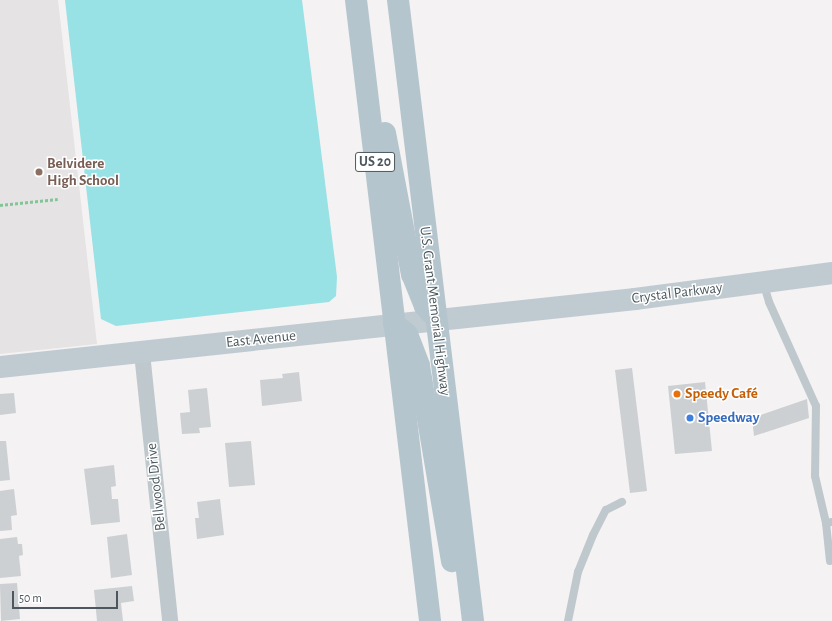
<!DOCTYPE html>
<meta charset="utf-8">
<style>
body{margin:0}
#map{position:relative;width:832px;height:621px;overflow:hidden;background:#f4f2f2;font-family:"Alegreya Sans",sans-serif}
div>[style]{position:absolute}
.education>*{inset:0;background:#e5e3e4}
.water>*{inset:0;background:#98e1e4}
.building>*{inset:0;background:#ccd0d3}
.path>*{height:2.5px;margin-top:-1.25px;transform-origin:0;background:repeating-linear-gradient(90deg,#82c698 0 3px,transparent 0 5px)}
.lane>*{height:8px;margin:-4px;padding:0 4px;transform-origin:4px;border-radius:4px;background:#bfc8cd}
.street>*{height:16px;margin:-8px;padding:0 8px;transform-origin:8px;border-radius:8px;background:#bfc8cd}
.secondary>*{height:22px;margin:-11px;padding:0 11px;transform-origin:11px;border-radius:11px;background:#c0cbd1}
.primary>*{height:22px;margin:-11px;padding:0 11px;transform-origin:11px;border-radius:11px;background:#b5c5cd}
.dots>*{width:11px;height:11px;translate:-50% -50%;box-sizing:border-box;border:2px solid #fff;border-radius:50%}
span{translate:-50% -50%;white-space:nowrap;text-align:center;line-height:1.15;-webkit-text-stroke:3px #fff;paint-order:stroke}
.shield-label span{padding:1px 3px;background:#fff;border:1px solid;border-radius:3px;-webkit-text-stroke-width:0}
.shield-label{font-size:14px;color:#4c585d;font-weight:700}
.education-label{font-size:15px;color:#785e54;font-weight:700}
.left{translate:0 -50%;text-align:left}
.street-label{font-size:15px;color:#4c585d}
.food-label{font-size:15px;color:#c56008;font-weight:700}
.shop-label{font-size:15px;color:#366cbe;font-weight:700}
.scale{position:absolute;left:12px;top:591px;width:106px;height:18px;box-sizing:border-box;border:2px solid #4c585d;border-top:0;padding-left:5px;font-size:12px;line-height:14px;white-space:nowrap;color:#4c585d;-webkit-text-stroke:3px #fff;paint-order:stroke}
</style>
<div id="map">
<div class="education">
<i style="clip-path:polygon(0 0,58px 0,97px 344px,0 354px)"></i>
</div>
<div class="water">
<i style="clip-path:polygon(65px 0,302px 0,337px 277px,336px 296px,329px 302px,116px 326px,101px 319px)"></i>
</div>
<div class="building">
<i style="clip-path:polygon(632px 368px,647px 491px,630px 493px,615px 370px)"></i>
<i style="clip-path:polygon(299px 372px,302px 401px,262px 406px,260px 380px,283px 378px,282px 374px)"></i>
<i style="clip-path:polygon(705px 382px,712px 451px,675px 454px,668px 386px)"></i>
<i style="clip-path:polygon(207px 388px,211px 427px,199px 428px,200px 433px,182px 434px,180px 413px,190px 412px,188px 390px)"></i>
<i style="clip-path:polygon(14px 393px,16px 413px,0 415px,0 394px)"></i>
<i style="clip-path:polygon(807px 399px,809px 418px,754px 436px,752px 418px)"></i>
<i style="clip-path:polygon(0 441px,6px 441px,10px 480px,0 481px)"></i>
<i style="clip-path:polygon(251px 441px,255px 485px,229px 487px,225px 443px)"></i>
<i style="clip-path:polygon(114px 465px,116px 486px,111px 487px,112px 499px,118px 499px,120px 522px,91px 525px,84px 469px)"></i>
<i style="clip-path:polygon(14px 489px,17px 515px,11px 516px,12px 530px,0 531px,0 491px)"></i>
<i style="clip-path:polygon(220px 499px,224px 535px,197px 539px,195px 518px,199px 518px,197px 502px)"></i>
<i style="clip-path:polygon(127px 534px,132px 575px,111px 578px,107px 537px)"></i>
<i style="clip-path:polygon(17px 537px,18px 544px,22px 544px,23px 555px,19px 556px,21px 576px,0 578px,0 539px)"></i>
<i style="clip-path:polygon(17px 583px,20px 619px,1px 621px,0 584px)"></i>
<i style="clip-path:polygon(132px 586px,134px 601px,121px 603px,123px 621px,97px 621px,94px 590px)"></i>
</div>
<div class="path">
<i style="left:0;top:205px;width:58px;rotate:-5.9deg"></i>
</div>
<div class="lane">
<i style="left:763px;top:282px;width:21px;rotate:73deg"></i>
<i style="left:769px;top:302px;width:114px;rotate:65.7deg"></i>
<i style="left:816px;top:406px;width:70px;rotate:90.8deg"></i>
<i style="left:815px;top:476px;width:48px;rotate:76.8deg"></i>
<i style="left:830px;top:561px;width:38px;rotate:-96deg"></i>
<i style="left:826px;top:523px;width:6px;rotate:-9deg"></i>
<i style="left:568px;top:621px;width:50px;rotate:-78.5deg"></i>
<i style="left:578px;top:572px;width:40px;rotate:-68deg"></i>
<i style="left:593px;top:535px;width:28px;rotate:-63deg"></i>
<i style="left:606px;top:510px;width:18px;rotate:-27deg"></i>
</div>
<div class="street">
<i style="left:142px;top:353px;width:269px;rotate:84deg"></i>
</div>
<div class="secondary">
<i style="left:0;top:367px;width:639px;rotate:-6.11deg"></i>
<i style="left:635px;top:299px;width:199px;rotate:-7.5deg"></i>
</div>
<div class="primary">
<i style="left:356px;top:0;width:625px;rotate:83.2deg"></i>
<i style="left:398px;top:0;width:626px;rotate:83.11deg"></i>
<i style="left:385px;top:133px;width:144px;rotate:79.2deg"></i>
<i style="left:412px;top:274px;width:35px;rotate:68deg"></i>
<i style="left:425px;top:306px;width:9px;rotate:49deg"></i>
<i style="left:394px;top:324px;width:16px;rotate:38deg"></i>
<i style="left:407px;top:334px;width:34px;rotate:69deg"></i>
<i style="left:419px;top:366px;width:198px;rotate:80.4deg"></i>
</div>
<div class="dots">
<i style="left:39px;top:172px;background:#8d6e63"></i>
<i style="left:677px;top:394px;background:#e8710a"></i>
<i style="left:690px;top:418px;background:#3f7fe0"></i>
</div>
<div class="shield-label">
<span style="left:375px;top:162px">US 20</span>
</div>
<div class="education-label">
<span class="left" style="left:47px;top:172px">Belvidere<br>High School</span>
</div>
<div class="street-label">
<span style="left:677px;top:293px;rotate:-7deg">Crystal Parkway</span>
<span style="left:435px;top:311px;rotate:83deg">U.S. Grant Memorial Highway</span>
<span style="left:261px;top:339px;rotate:-6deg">East Avenue</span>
<span style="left:156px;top:487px;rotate:-96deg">Bellwood Drive</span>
</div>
<div class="food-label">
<span class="left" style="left:685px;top:394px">Speedy Café</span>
</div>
<div class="shop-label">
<span class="left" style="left:698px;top:418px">Speedway</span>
</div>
<div class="scale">50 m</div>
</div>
